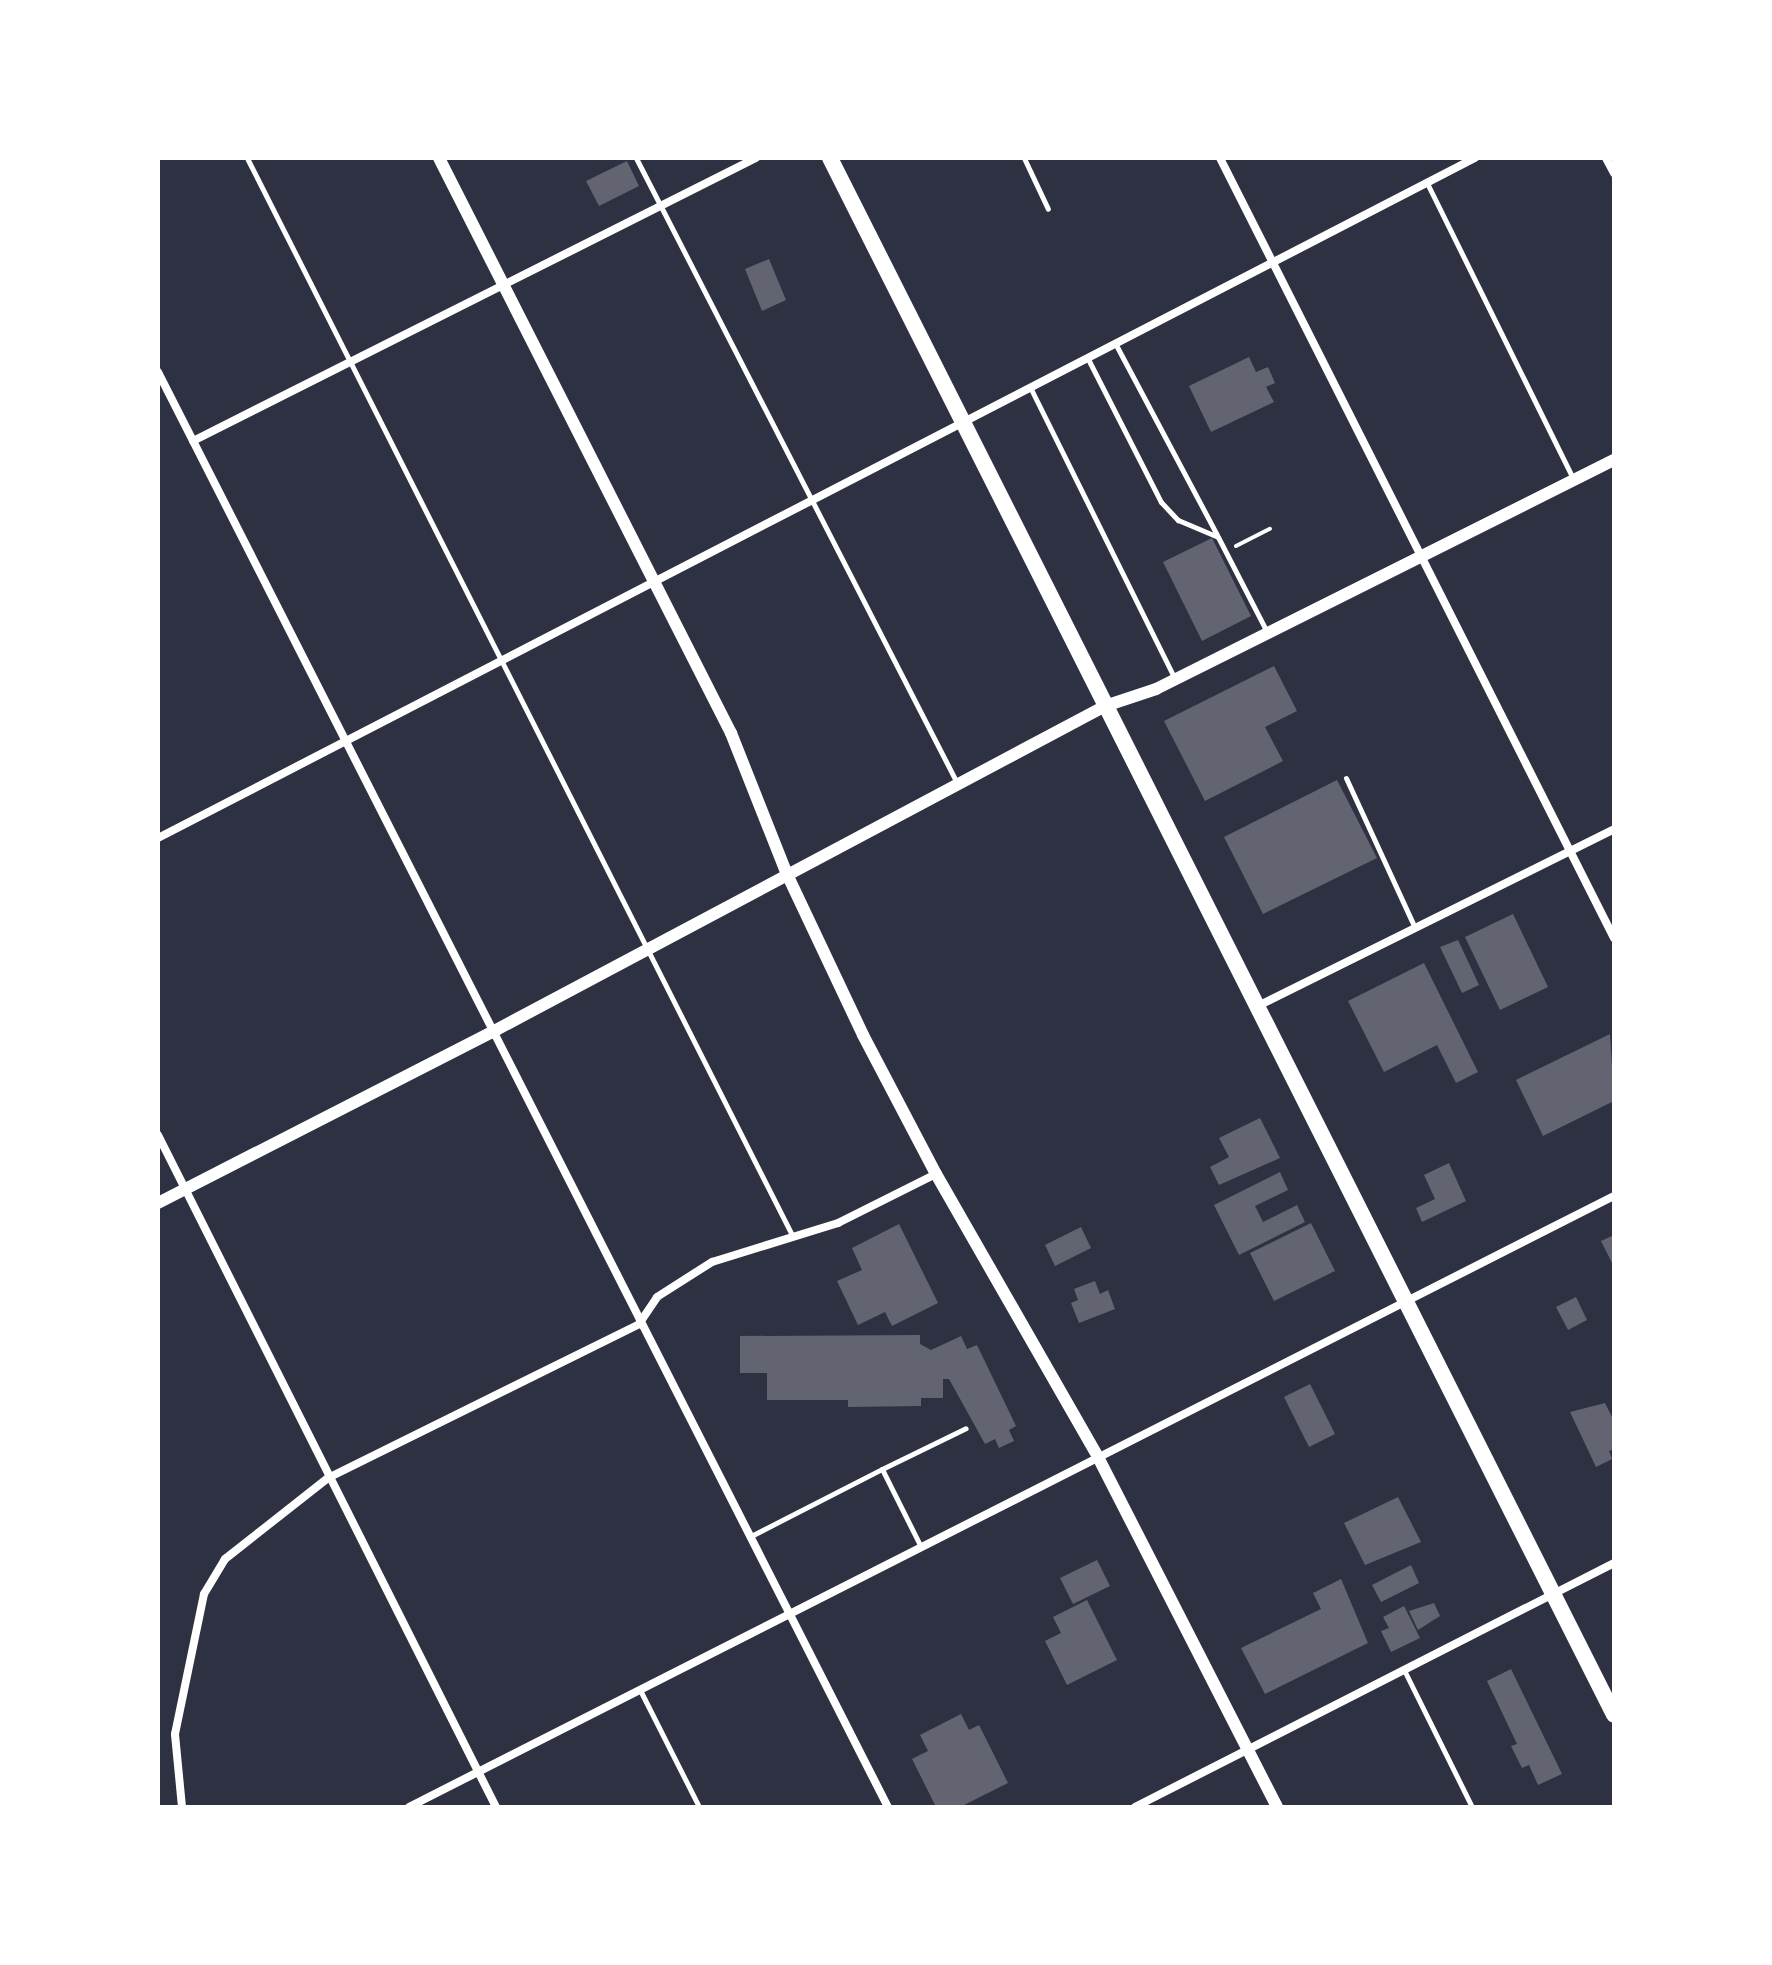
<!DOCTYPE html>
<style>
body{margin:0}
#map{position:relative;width:1772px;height:1965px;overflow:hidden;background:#2d3142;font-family:"Archivo Narrow",sans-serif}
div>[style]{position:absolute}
.building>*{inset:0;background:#626471}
.path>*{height:4px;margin:-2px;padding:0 2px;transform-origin:2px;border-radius:2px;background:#fff}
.service>*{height:5px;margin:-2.5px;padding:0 2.5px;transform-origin:2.5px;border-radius:2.5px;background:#fff}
.minor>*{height:8px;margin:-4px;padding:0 4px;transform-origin:4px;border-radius:4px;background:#fff}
.tertiary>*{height:12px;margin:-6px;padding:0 6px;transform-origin:6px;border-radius:6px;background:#fff}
.primary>*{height:16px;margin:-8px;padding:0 8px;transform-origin:8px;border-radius:8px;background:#fff}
span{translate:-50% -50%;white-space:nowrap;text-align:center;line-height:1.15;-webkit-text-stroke:8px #fff;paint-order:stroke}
.frame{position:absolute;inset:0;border:160px solid #fff;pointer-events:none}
</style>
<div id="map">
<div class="building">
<i style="clip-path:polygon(627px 161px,639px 186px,599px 206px,586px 181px)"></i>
<i style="clip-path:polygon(769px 259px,786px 300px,762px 311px,745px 269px)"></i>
<i style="clip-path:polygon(1249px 357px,1256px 372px,1268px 367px,1275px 383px,1266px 387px,1274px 402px,1211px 432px,1189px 386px)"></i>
<i style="clip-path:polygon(1212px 538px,1251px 616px,1202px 641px,1163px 562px)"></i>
<i style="clip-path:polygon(1274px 666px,1297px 711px,1265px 727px,1283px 761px,1205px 801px,1164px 721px)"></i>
<i style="clip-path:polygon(1337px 780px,1377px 858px,1263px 914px,1224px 837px)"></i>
<i style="clip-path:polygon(1513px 914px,1548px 987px,1500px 1010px,1465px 937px)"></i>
<i style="clip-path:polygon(1458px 940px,1479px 985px,1462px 993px,1440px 947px)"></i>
<i style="clip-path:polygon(1424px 963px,1478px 1072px,1456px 1083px,1437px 1045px,1384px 1072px,1348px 1001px)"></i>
<i style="clip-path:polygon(1610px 1034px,1614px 1101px,1543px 1136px,1516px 1080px)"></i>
<i style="clip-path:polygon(1260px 1118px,1280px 1158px,1219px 1185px,1210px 1167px,1229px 1157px,1219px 1138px)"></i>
<i style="clip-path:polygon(1449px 1163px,1466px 1201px,1422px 1222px,1416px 1208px,1435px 1199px,1424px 1175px)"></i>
<i style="clip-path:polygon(1280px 1172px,1288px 1190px,1255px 1206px,1263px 1222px,1297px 1205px,1305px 1222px,1239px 1255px,1214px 1205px)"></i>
<i style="clip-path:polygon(1311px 1223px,1335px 1271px,1274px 1301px,1250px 1253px)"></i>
<i style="clip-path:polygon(899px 1224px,938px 1303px,892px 1326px,885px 1312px,858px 1325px,837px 1281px,862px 1270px,852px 1248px)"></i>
<i style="clip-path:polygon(1081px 1227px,1091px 1248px,1055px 1266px,1045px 1245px)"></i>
<i style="clip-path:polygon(1614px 1235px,1614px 1267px,1601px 1241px)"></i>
<i style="clip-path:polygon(1095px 1281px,1100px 1294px,1108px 1290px,1115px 1309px,1079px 1323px,1071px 1303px,1078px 1300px,1074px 1289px)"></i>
<i style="clip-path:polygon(1576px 1297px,1587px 1320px,1568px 1330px,1556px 1307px)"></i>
<i style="clip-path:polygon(920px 1335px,920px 1344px,931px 1350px,961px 1336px,967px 1349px,977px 1345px,1016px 1426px,1009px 1430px,1014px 1441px,999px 1448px,995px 1439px,985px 1444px,949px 1379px,943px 1379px,943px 1398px,921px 1398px,921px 1406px,848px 1407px,848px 1400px,767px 1400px,767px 1373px,740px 1373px,740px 1336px)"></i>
<i style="clip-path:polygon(1310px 1384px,1335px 1434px,1309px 1447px,1284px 1397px)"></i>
<i style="clip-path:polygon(1605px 1403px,1614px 1421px,1614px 1449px,1609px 1451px,1612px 1459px,1596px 1467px,1570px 1412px)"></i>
<i style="clip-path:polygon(1398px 1497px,1421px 1542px,1365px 1565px,1344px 1523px)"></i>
<i style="clip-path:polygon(1097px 1560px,1110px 1586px,1073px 1604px,1060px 1578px)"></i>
<i style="clip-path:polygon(1411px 1565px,1419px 1583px,1381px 1602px,1372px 1585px)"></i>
<i style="clip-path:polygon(1341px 1579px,1368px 1643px,1265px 1694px,1241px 1648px,1321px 1609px,1313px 1593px)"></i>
<i style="clip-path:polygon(1087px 1600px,1117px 1660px,1067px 1685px,1045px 1641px,1061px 1633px,1053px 1617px)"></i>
<i style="clip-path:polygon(1434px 1603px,1440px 1616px,1418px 1630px,1409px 1611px)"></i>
<i style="clip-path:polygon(1404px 1606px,1420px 1638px,1391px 1652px,1381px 1631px,1389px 1628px,1383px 1617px)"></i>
<i style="clip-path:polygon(1511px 1669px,1562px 1774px,1538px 1785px,1529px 1765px,1522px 1768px,1511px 1746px,1517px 1744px,1487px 1681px)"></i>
<i style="clip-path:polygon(961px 1714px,969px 1730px,979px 1725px,1008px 1783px,960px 1807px,936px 1807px,912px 1759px,928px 1751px,920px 1735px)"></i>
</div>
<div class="path">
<i style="left:1236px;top:546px;width:38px;rotate:-27deg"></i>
</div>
<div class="service">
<i style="left:247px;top:158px;width:1207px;rotate:63.16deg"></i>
<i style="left:636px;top:158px;width:703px;rotate:62.81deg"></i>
<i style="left:1024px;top:158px;width:56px;rotate:64.8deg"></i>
<i style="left:1427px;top:183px;width:330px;rotate:63.7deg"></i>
<i style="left:1115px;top:343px;width:217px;rotate:62deg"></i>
<i style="left:1087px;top:357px;width:163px;rotate:63deg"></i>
<i style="left:1161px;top:502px;width:25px;rotate:47deg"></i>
<i style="left:1178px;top:520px;width:43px;rotate:23deg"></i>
<i style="left:1218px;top:537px;width:107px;rotate:62.7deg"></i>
<i style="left:1030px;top:387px;width:326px;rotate:63.6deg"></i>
<i style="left:1346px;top:778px;width:165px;rotate:65.3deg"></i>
<i style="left:749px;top:1537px;width:149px;rotate:-27.1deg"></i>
<i style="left:921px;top:1547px;width:87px;rotate:-116.6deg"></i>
<i style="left:882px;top:1469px;width:93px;rotate:-26deg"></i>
<i style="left:1404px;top:1670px;width:153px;rotate:63.6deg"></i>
<i style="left:640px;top:1690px;width:131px;rotate:63.2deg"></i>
</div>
<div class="minor">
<i style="left:1220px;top:158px;width:874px;rotate:63.2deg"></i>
<i style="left:1606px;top:158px;width:17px;rotate:62deg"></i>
<i style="left:158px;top:372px;width:1610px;rotate:63.04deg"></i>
<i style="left:193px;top:441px;width:630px;rotate:-26.69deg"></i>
<i style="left:158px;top:838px;width:1482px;rotate:-27.31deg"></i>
<i style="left:1256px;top:1007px;width:400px;rotate:-26.4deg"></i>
<i style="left:158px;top:1135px;width:752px;rotate:63.3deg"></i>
<i style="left:182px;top:1807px;width:73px;rotate:-95.5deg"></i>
<i style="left:175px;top:1734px;width:143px;rotate:-78.3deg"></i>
<i style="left:204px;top:1594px;width:41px;rotate:-59deg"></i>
<i style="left:225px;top:1559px;width:131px;rotate:-38.2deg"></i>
<i style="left:328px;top:1478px;width:347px;rotate:-26.3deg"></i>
<i style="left:639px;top:1324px;width:32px;rotate:-56deg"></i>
<i style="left:657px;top:1297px;width:65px;rotate:-32.5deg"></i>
<i style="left:712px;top:1262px;width:132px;rotate:-17.2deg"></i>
<i style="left:838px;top:1223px;width:110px;rotate:-26.6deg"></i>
<i style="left:409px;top:1807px;width:1351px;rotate:-26.89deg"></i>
<i style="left:1135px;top:1807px;width:538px;rotate:-26.99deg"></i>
</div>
<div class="tertiary">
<i style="left:439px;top:158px;width:645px;rotate:63.08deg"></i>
<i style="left:731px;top:733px;width:149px;rotate:68.4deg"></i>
<i style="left:786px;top:872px;width:180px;rotate:64.7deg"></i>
<i style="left:863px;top:1035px;width:157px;rotate:62.3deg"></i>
<i style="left:936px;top:1174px;width:328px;rotate:60.2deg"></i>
<i style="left:1099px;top:1459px;width:391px;rotate:62.9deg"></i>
<i style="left:158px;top:1203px;width:380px;rotate:-27.1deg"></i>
<i style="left:496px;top:1030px;width:690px;rotate:-28.01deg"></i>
<i style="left:1105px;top:706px;width:54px;rotate:-18.4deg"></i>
<i style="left:1156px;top:689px;width:512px;rotate:-26.57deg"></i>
</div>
<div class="primary">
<i style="left:830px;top:158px;width:1743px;rotate:63.27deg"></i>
</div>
<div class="frame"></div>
</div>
